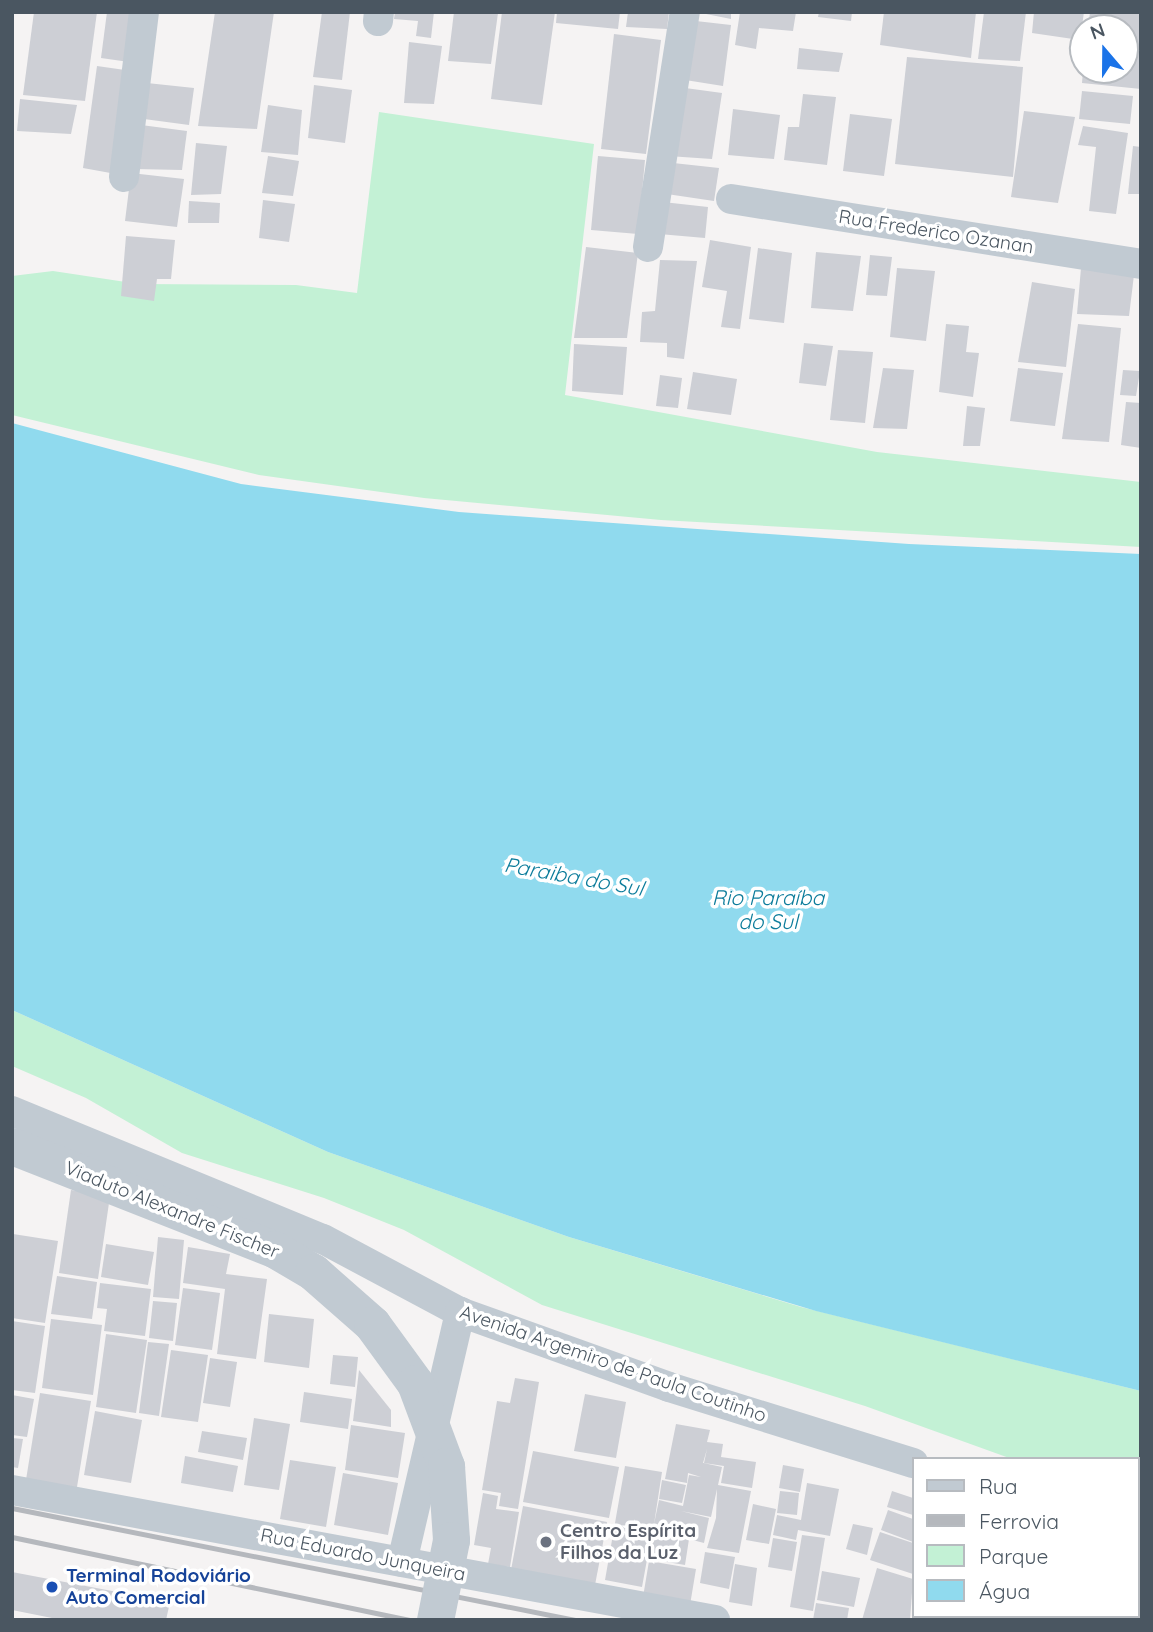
<!DOCTYPE html>
<meta charset="utf-8">
<style>
body{margin:0}
#map{position:relative;width:1153px;height:1632px;overflow:hidden;background:#f5f3f3;font-family:Quicksand,sans-serif}
div>[style]{position:absolute}
.green>*{inset:0;background:#c3f1d5}
.water>*{inset:0;background:#90daee}
.building>*{inset:0;background:#cdcfd5}
.minor>*{height:30px;margin:-15px;padding:0 15px;transform-origin:15px;border-radius:15px;background:#c1cad2}
.rail>*{height:5px;margin:-2.5px;padding:0 2.5px;transform-origin:2.5px;border-radius:2.5px;background:#b5b8bd}
.tertiary-bridge>*{height:37px;margin:-18.5px;padding:0 18.5px;transform-origin:18.5px;border-radius:18.5px;background:#c1cad2}
.dots>*{width:19px;height:19px;translate:-50% -50%;box-sizing:border-box;border:4px solid #fff;border-radius:50%}
span{translate:-50% -50%;white-space:nowrap;text-align:center;line-height:1.15;-webkit-text-stroke:7px #fff;paint-order:stroke}
.street-label{font-size:19px;color:#4a5661}
.worship-label{font-size:19px;color:#5b616d;font-weight:700}
.left{translate:0 -50%;text-align:left}
.transit-label{font-size:19px;color:#164399;font-weight:700}
.water-label{font-size:21px;color:#0c7c9b;font-style:italic}
.frame{position:absolute;inset:0;border:14px solid #4a5661;pointer-events:none}
.legend{position:absolute;left:912px;top:1457px;width:228px;height:161px;box-sizing:border-box;background:#fff;border:2px solid #b7bbc0;margin:0;padding:9px 12px;list-style:none;font-size:21px;color:#4a5661}
.legend li{display:flex;align-items:center;gap:14px;height:35px}
.legend b{width:35px;border:2px solid #b7bbc0}
.north{position:absolute;left:1069px;top:14px;width:70px;height:70px;box-sizing:border-box;background:#fff;border:2px solid #b7bbc0;border-radius:50%;rotate:340deg;font-size:19px;font-weight:700;line-height:28px;text-align:center;color:#4a5661}
.north::after{content:'';display:block;margin:auto;width:24px;height:32px;background:#1a73e8;clip-path:polygon(50% 0,100% 100%,50% 72%,0 100%)}
</style>
<div id="map">
<div class="green">
<i style="clip-path:polygon(379px 112px,594px 144px,565px 395px,877px 452px,1141px 482px,1141px 547px,661px 520px,424px 498px,259px 475px,12px 415px,12px 276px,53px 271px,139px 284px,296px 285px,357px 293px)"></i>
<i style="clip-path:polygon(12px 1010px,328px 1152px,569px 1237px,801px 1307px,1141px 1391px,1141px 1487px,1137px 1459px,1012px 1459px,865px 1406px,542px 1305px,404px 1230px,324px 1198px,182px 1153px,86px 1098px,12px 1066px)"></i>
</div>
<div class="water">
<i style="clip-path:polygon(12px 423px,241px 484px,459px 512px,909px 544px,1141px 554px,1141px 1391px,816px 1311px,569px 1237px,328px 1152px,12px 1010px)"></i>
</div>
<div class="building">
<i style="clip-path:polygon(34px 12px,97px 12px,85px 101px,23px 95px)"></i>
<i style="clip-path:polygon(107px 12px,142px 12px,136px 63px,101px 58px)"></i>
<i style="clip-path:polygon(215px 12px,274px 12px,257px 129px,198px 126px)"></i>
<i style="clip-path:polygon(322px 12px,350px 12px,342px 80px,313px 77px)"></i>
<i style="clip-path:polygon(395px 12px,434px 12px,431px 38px,416px 36px,418px 21px,394px 19px)"></i>
<i style="clip-path:polygon(454px 12px,498px 13px,491px 64px,448px 61px)"></i>
<i style="clip-path:polygon(502px 12px,555px 12px,542px 105px,491px 99px)"></i>
<i style="clip-path:polygon(557px 12px,620px 12px,618px 29px,556px 23px)"></i>
<i style="clip-path:polygon(628px 12px,669px 12px,667px 29px,626px 27px)"></i>
<i style="clip-path:polygon(696px 12px,731px 12px,731px 19px)"></i>
<i style="clip-path:polygon(740px 12px,796px 12px,793px 31px,759px 28px,756px 49px,735px 45px)"></i>
<i style="clip-path:polygon(819px 12px,852px 12px,851px 21px,818px 17px)"></i>
<i style="clip-path:polygon(884px 12px,976px 12px,971px 58px,880px 45px)"></i>
<i style="clip-path:polygon(984px 12px,1026px 12px,1020px 61px,978px 59px)"></i>
<i style="clip-path:polygon(1034px 12px,1084px 12px,1080px 40px,1032px 33px)"></i>
<i style="clip-path:polygon(1090px 12px,1141px 12px,1141px 89px,1082px 83px,1083px 70px,1125px 70px,1125px 28px,1088px 28px)"></i>
<i style="clip-path:polygon(687px 20px,731px 25px,723px 86px,679px 79px)"></i>
<i style="clip-path:polygon(614px 34px,661px 40px,646px 154px,601px 149px)"></i>
<i style="clip-path:polygon(409px 42px,442px 46px,434px 104px,404px 103px)"></i>
<i style="clip-path:polygon(799px 48px,843px 53px,839px 72px,797px 69px)"></i>
<i style="clip-path:polygon(907px 57px,1023px 67px,1013px 177px,895px 164px)"></i>
<i style="clip-path:polygon(97px 66px,132px 71px,116px 174px,83px 168px)"></i>
<i style="clip-path:polygon(147px 83px,194px 88px,189px 125px,144px 119px)"></i>
<i style="clip-path:polygon(314px 85px,352px 90px,345px 143px,308px 138px)"></i>
<i style="clip-path:polygon(678px 87px,722px 93px,712px 159px,668px 156px)"></i>
<i style="clip-path:polygon(1082px 91px,1133px 96px,1130px 124px,1079px 119px)"></i>
<i style="clip-path:polygon(803px 94px,836px 97px,827px 165px,784px 160px,788px 127px,799px 127px)"></i>
<i style="clip-path:polygon(20px 99px,77px 105px,71px 134px,17px 131px)"></i>
<i style="clip-path:polygon(268px 105px,302px 110px,298px 155px,261px 152px)"></i>
<i style="clip-path:polygon(733px 109px,780px 115px,774px 159px,728px 155px)"></i>
<i style="clip-path:polygon(1024px 111px,1075px 117px,1058px 203px,1011px 197px)"></i>
<i style="clip-path:polygon(850px 114px,892px 119px,884px 176px,843px 171px)"></i>
<i style="clip-path:polygon(141px 125px,187px 131px,182px 170px,135px 169px)"></i>
<i style="clip-path:polygon(1083px 126px,1128px 133px,1116px 214px,1089px 211px,1096px 147px,1078px 145px)"></i>
<i style="clip-path:polygon(196px 143px,227px 146px,221px 194px,191px 195px)"></i>
<i style="clip-path:polygon(1133px 146px,1141px 147px,1141px 194px,1128px 194px)"></i>
<i style="clip-path:polygon(268px 156px,299px 161px,293px 196px,262px 193px)"></i>
<i style="clip-path:polygon(598px 156px,645px 160px,638px 234px,591px 230px)"></i>
<i style="clip-path:polygon(664px 162px,719px 168px,714px 201px,660px 193px)"></i>
<i style="clip-path:polygon(131px 173px,184px 179px,177px 227px,125px 221px)"></i>
<i style="clip-path:polygon(263px 200px,295px 204px,289px 242px,259px 238px)"></i>
<i style="clip-path:polygon(189px 201px,220px 203px,219px 223px,188px 223px)"></i>
<i style="clip-path:polygon(663px 202px,708px 207px,705px 238px,659px 234px)"></i>
<i style="clip-path:polygon(126px 236px,175px 240px,171px 279px,157px 279px,154px 301px,121px 296px)"></i>
<i style="clip-path:polygon(710px 240px,751px 247px,740px 329px,721px 327px,727px 291px,702px 287px)"></i>
<i style="clip-path:polygon(586px 247px,638px 253px,627px 338px,574px 338px)"></i>
<i style="clip-path:polygon(758px 248px,792px 253px,784px 323px,749px 319px)"></i>
<i style="clip-path:polygon(816px 252px,861px 256px,853px 311px,811px 308px)"></i>
<i style="clip-path:polygon(870px 255px,892px 257px,887px 296px,866px 295px)"></i>
<i style="clip-path:polygon(660px 260px,697px 261px,684px 359px,667px 357px,667px 343px,640px 342px,642px 312px,655px 311px)"></i>
<i style="clip-path:polygon(897px 268px,935px 271px,926px 341px,890px 337px)"></i>
<i style="clip-path:polygon(1081px 268px,1134px 275px,1129px 316px,1077px 314px)"></i>
<i style="clip-path:polygon(1032px 282px,1075px 289px,1066px 367px,1018px 362px)"></i>
<i style="clip-path:polygon(946px 324px,969px 326px,966px 352px,979px 353px,973px 397px,939px 392px)"></i>
<i style="clip-path:polygon(1078px 324px,1121px 328px,1109px 442px,1062px 439px)"></i>
<i style="clip-path:polygon(804px 343px,833px 346px,826px 386px,799px 383px)"></i>
<i style="clip-path:polygon(574px 344px,627px 347px,623px 395px,572px 391px)"></i>
<i style="clip-path:polygon(838px 350px,873px 352px,865px 423px,830px 420px)"></i>
<i style="clip-path:polygon(883px 368px,914px 370px,907px 429px,873px 428px)"></i>
<i style="clip-path:polygon(1018px 368px,1063px 373px,1055px 426px,1010px 421px)"></i>
<i style="clip-path:polygon(1123px 370px,1140px 371px,1136px 396px,1120px 395px)"></i>
<i style="clip-path:polygon(693px 372px,737px 379px,731px 415px,687px 409px)"></i>
<i style="clip-path:polygon(660px 375px,682px 378px,678px 408px,656px 406px)"></i>
<i style="clip-path:polygon(1126px 402px,1141px 403px,1141px 448px,1121px 445px)"></i>
<i style="clip-path:polygon(967px 406px,985px 408px,980px 446px,963px 446px)"></i>
<i style="clip-path:polygon(71px 1190px,110px 1196px,98px 1279px,59px 1273px)"></i>
<i style="clip-path:polygon(13px 1234px,58px 1241px,45px 1323px,12px 1318px)"></i>
<i style="clip-path:polygon(158px 1237px,184px 1240px,179px 1299px,153px 1297px)"></i>
<i style="clip-path:polygon(106px 1244px,154px 1252px,148px 1285px,101px 1277px)"></i>
<i style="clip-path:polygon(188px 1247px,230px 1254px,226px 1274px,267px 1279px,256px 1359px,217px 1354px,225px 1289px,183px 1283px)"></i>
<i style="clip-path:polygon(57px 1276px,97px 1282px,92px 1319px,51px 1314px)"></i>
<i style="clip-path:polygon(100px 1283px,151px 1289px,145px 1336px,104px 1331px,107px 1309px,97px 1308px)"></i>
<i style="clip-path:polygon(183px 1288px,220px 1293px,212px 1350px,175px 1345px)"></i>
<i style="clip-path:polygon(153px 1301px,177px 1303px,173px 1341px,149px 1338px)"></i>
<i style="clip-path:polygon(269px 1314px,314px 1319px,309px 1368px,264px 1362px)"></i>
<i style="clip-path:polygon(51px 1319px,102px 1325px,93px 1395px,42px 1388px)"></i>
<i style="clip-path:polygon(12px 1321px,45px 1326px,35px 1393px,12px 1390px)"></i>
<i style="clip-path:polygon(106px 1334px,147px 1340px,136px 1413px,96px 1407px)"></i>
<i style="clip-path:polygon(148px 1342px,169px 1344px,159px 1416px,139px 1413px)"></i>
<i style="clip-path:polygon(171px 1350px,208px 1355px,198px 1422px,161px 1417px)"></i>
<i style="clip-path:polygon(333px 1355px,358px 1357px,355px 1387px,330px 1384px)"></i>
<i style="clip-path:polygon(210px 1358px,237px 1362px,230px 1407px,203px 1403px)"></i>
<i style="clip-path:polygon(359px 1370px,391px 1410px,391px 1427px,353px 1421px)"></i>
<i style="clip-path:polygon(515px 1378px,539px 1382px,518px 1509px,499px 1506px,501px 1493px,482px 1490px,497px 1401px,510px 1403px)"></i>
<i style="clip-path:polygon(304px 1392px,352px 1399px,348px 1429px,300px 1422px)"></i>
<i style="clip-path:polygon(40px 1393px,91px 1401px,76px 1493px,25px 1486px)"></i>
<i style="clip-path:polygon(585px 1394px,626px 1402px,616px 1458px,574px 1451px)"></i>
<i style="clip-path:polygon(12px 1395px,34px 1399px,27px 1437px,12px 1435px)"></i>
<i style="clip-path:polygon(95px 1411px,142px 1420px,131px 1483px,84px 1475px)"></i>
<i style="clip-path:polygon(254px 1418px,290px 1424px,279px 1490px,244px 1485px)"></i>
<i style="clip-path:polygon(676px 1424px,710px 1430px,707px 1442px,723px 1444px,721px 1457px,756px 1462px,752px 1488px,721px 1483px,724px 1466px,704px 1463px,707px 1449px,703px 1463px,699px 1462px,722px 1467px,718px 1485px,751px 1491px,739px 1553px,707px 1548px,716px 1518px,717px 1489px,711px 1517px,681px 1511px,709px 1518px,704px 1543px,689px 1539px,685px 1565px,649px 1559px,653px 1534px,669px 1535px,652px 1532px,642px 1587px,605px 1580px,625px 1466px,662px 1472px,654px 1524px,659px 1500px,683px 1506px,689px 1475px,701px 1477px,688px 1473px,687px 1483px,665px 1479px)"></i>
<i style="clip-path:polygon(351px 1425px,405px 1433px,398px 1478px,345px 1470px)"></i>
<i style="clip-path:polygon(202px 1431px,247px 1438px,243px 1460px,198px 1452px)"></i>
<i style="clip-path:polygon(12px 1438px,23px 1439px,18px 1468px,12px 1467px)"></i>
<i style="clip-path:polygon(533px 1451px,619px 1467px,609px 1518px,523px 1502px)"></i>
<i style="clip-path:polygon(185px 1456px,238px 1466px,233px 1492px,181px 1483px)"></i>
<i style="clip-path:polygon(290px 1460px,336px 1467px,326px 1527px,280px 1519px)"></i>
<i style="clip-path:polygon(783px 1465px,804px 1469px,800px 1492px,779px 1488px)"></i>
<i style="clip-path:polygon(343px 1473px,398px 1483px,388px 1535px,334px 1525px)"></i>
<i style="clip-path:polygon(662px 1480px,686px 1485px,682px 1503px,659px 1499px)"></i>
<i style="clip-path:polygon(807px 1483px,839px 1489px,830px 1536px,798px 1530px,796px 1540px,773px 1535px,777px 1515px,801px 1520px)"></i>
<i style="clip-path:polygon(780px 1491px,799px 1493px,797px 1515px,777px 1513px)"></i>
<i style="clip-path:polygon(892px 1491px,913px 1498px,913px 1515px,887px 1507px)"></i>
<i style="clip-path:polygon(483px 1493px,498px 1496px,496px 1509px,519px 1512px,510px 1567px,488px 1564px,491px 1548px,474px 1545px)"></i>
<i style="clip-path:polygon(753px 1504px,776px 1509px,769px 1544px,746px 1540px)"></i>
<i style="clip-path:polygon(523px 1506px,607px 1522px,595px 1585px,511px 1570px)"></i>
<i style="clip-path:polygon(888px 1510px,913px 1519px,913px 1542px,881px 1530px)"></i>
<i style="clip-path:polygon(853px 1524px,873px 1528px,867px 1555px,846px 1549px)"></i>
<i style="clip-path:polygon(880px 1532px,913px 1543px,913px 1574px,870px 1560px)"></i>
<i style="clip-path:polygon(802px 1535px,825px 1538px,813px 1611px,790px 1607px)"></i>
<i style="clip-path:polygon(773px 1538px,797px 1542px,792px 1571px,768px 1567px)"></i>
<i style="clip-path:polygon(705px 1552px,735px 1557px,729px 1589px,700px 1583px)"></i>
<i style="clip-path:polygon(649px 1561px,696px 1569px,690px 1605px,643px 1597px)"></i>
<i style="clip-path:polygon(735px 1564px,757px 1568px,752px 1606px,729px 1602px)"></i>
<i style="clip-path:polygon(877px 1568px,913px 1579px,910px 1620px,862px 1620px)"></i>
<i style="clip-path:polygon(822px 1571px,860px 1578px,854px 1607px,817px 1600px)"></i>
<i style="clip-path:polygon(12px 1572px,170px 1602px,166px 1620px,62px 1620px,12px 1610px)"></i>
<i style="clip-path:polygon(1137px 1576px,1141px 1620px,1098px 1620px,1137px 1616px)"></i>
<i style="clip-path:polygon(816px 1603px,849px 1608px,847px 1620px,813px 1620px)"></i>
<i style="clip-path:polygon(1042px 1616px,1094px 1616px,1040px 1620px)"></i>
</div>
<div class="minor">
<i style="left:378px;top:21px;width:9px;rotate:-84deg"></i>
<i style="left:124px;top:177px;width:166px;rotate:-83.1deg"></i>
<i style="left:731px;top:199px;width:415px;rotate:9deg"></i>
<i style="left:648px;top:247px;width:238px;rotate:-81.1deg"></i>
<i style="left:12px;top:1111px;width:336px;rotate:22.4deg"></i>
<i style="left:323px;top:1239px;width:155px;rotate:28.1deg"></i>
<i style="left:460px;top:1312px;width:222px;rotate:19.7deg"></i>
<i style="left:669px;top:1387px;width:256px;rotate:17.3deg"></i>
<i style="left:12px;top:1490px;width:715px;rotate:10.48deg"></i>
<i style="left:1137px;top:1537px;width:4px;rotate:14deg"></i>
<i style="left:402px;top:1562px;width:257px;rotate:-76.9deg"></i>
</div>
<div class="rail">
<i style="left:12px;top:1508px;width:574px;rotate:11.25deg"></i>
<i style="left:12px;top:1537px;width:406px;rotate:11.8deg"></i>
</div>
<div class="tertiary-bridge">
<i style="left:12px;top:1146px;width:282px;rotate:21.5deg"></i>
<i style="left:274px;top:1249px;width:45px;rotate:30.5deg"></i>
<i style="left:313px;top:1272px;width:79px;rotate:41.4deg"></i>
<i style="left:372px;top:1324px;width:73px;rotate:53.9deg"></i>
<i style="left:415px;top:1383px;width:89px;rotate:69.5deg"></i>
<i style="left:446px;top:1466px;width:74px;rotate:86.1deg"></i>
<i style="left:451px;top:1540px;width:82px;rotate:101.3deg"></i>
</div>
<div class="dots">
<i style="left:546px;top:1542px;background:#6b7280"></i>
<i style="left:52px;top:1587px;background:#1a4fb4"></i>
</div>
<div class="street-label">
<span style="left:936px;top:232px;rotate:9deg">Rua Frederico Ozanan</span>
<span style="left:172px;top:1210px;rotate:22deg">Viaduto Alexandre Fischer</span>
<span style="left:613px;top:1364px;rotate:19deg">Avenida Argemiro de Paula Coutinho</span>
<span style="left:363px;top:1555px;rotate:11deg">Rua Eduardo Junqueira</span>
</div>
<div class="worship-label">
<span class="left" style="left:560px;top:1542px">Centro Espírita<br>Filhos da Luz</span>
</div>
<div class="transit-label">
<span class="left" style="left:66px;top:1587px">Terminal Rodoviário<br>Auto Comercial</span>
</div>
<div class="water-label">
<span style="left:574px;top:876px;rotate:10deg">Paraiba do Sul</span>
<span style="left:768px;top:909px">Rio Paraíba<br>do Sul</span>
</div>
<div class="frame"></div>
<ul class="legend">
<li><b style="height:9px;background:#c1cad2"></b>Rua</li>
<li><b style="height:9px;background:#b5b8bd"></b>Ferrovia</li>
<li><b style="height:19px;background:#c3f1d5"></b>Parque</li>
<li><b style="height:19px;background:#90daee"></b>Água</li>
</ul>
<div class="north">N</div>
</div>
